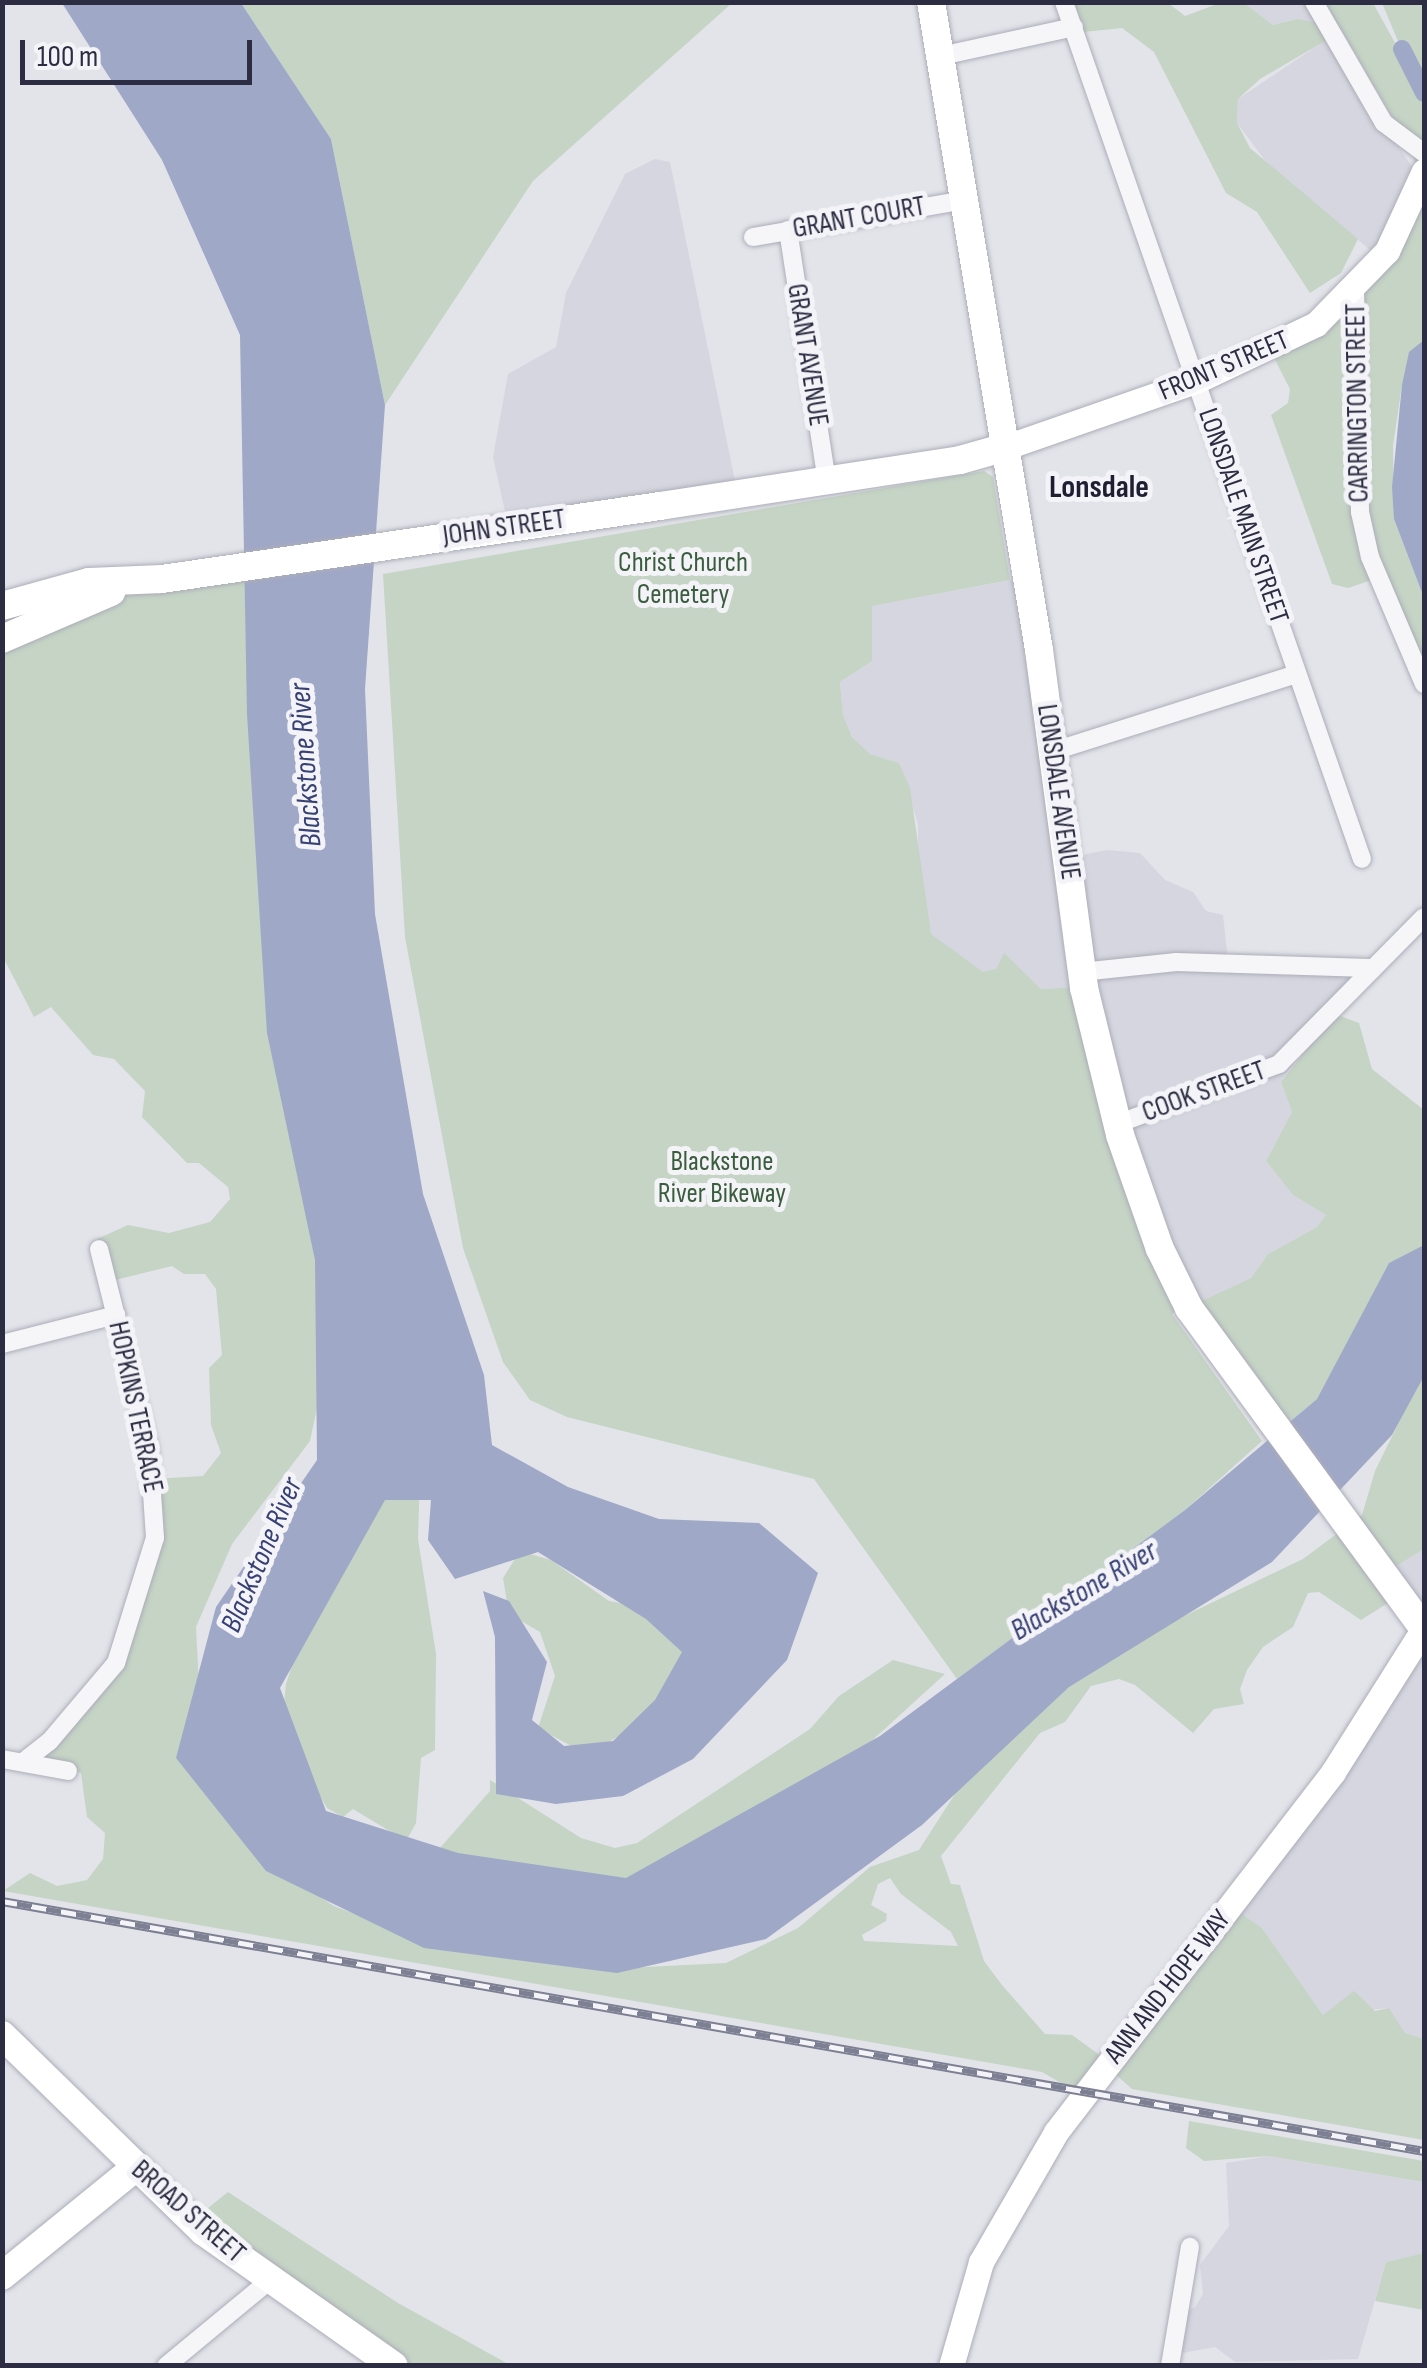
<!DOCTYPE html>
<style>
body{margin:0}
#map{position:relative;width:1427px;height:2368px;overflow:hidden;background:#e3e4ea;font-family:"Sofia Sans Condensed",sans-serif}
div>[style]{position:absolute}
.built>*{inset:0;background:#d5d6df}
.green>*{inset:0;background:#c5d4c5}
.water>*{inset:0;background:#a0a8c8}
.canal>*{height:18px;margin:-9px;padding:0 9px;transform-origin:9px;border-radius:9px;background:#a0a8c8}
.roads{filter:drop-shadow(0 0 2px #acadb8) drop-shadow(0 0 2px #acadb8)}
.street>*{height:18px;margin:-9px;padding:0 9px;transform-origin:9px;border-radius:9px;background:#f6f6f9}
.secondary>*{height:25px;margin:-12.5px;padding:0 12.5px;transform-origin:12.5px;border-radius:12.5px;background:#fff}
.primary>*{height:28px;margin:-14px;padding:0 14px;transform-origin:14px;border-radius:14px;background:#fff}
.rail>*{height:9px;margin-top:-4.5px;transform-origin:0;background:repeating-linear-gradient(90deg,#f3f3f8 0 15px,#7d7f93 0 30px);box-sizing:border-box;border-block:2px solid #7d7f93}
span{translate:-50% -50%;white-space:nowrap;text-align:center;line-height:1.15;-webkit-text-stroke:10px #f3f3f8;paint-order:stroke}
.street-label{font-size:28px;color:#2c2d42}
.park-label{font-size:28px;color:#3a5d3d}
.water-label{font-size:30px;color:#384174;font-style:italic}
.quarter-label{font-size:32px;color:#1e1f33;font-weight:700}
.frame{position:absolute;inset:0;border:5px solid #2c2d42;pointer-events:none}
.scale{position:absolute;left:20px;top:40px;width:232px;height:45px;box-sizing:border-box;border:5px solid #2c2d42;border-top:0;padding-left:12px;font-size:30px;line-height:35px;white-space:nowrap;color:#2c2d42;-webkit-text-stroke:8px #f3f3f8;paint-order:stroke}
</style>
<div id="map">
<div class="built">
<i style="clip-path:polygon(1244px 3px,1306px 3px,1319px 26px,1297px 19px,1273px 25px)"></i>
<i style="clip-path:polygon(1327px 39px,1412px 167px,1374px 253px,1270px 167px,1237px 123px,1238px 99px)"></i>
<i style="clip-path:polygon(655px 159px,670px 162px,737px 491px,506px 516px,493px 457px,508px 374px,556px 347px,566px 293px,625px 174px)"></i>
<i style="clip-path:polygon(1022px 578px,1067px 858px,1107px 850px,1140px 853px,1165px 880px,1193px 892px,1206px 911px,1223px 915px,1228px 961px,1359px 969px,1281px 1082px,1292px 1112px,1266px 1161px,1293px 1195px,1326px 1215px,1317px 1227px,1268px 1254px,1251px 1278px,1189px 1307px,1079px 987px,1041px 989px,1004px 954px,996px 969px,983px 973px,931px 934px,918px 872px,918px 824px,899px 763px,870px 754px,852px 737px,843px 715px,840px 682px,872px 661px,871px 606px)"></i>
<i style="clip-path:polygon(1424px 1549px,1424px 2039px,1405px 2033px,1389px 2008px,1323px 2015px,1262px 1928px,1231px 1906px,1421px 1636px,1390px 1570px)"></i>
<i style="clip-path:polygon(1269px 2156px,1424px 2182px,1424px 2253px,1386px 2262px,1358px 2359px,1235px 2362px,1215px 2347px,1171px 2355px,1178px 2316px,1195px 2307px,1203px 2294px,1200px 2265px,1229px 2226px,1226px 2163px)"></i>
</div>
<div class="green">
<i style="clip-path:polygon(241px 3px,732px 3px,533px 181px,385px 405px,331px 139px)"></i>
<i style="clip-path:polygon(1071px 3px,1168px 3px,1185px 16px,1220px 3px,1244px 3px,1273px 25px,1297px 19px,1337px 26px,1326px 3px,1373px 3px,1410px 70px,1382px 3px,1424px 3px,1424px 340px,1402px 385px,1393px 446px,1394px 519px,1424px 598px,1424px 680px,1378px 578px,1348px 588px,1332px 584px,1271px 415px,1288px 403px,1290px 389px,1269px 348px,1348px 295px,1420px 172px,1406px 141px,1342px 31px,1260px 79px,1238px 99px,1237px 123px,1250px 148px,1358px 239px,1341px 273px,1310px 293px,1257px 212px,1226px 193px,1154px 52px,1122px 28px,1083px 32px)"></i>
<i style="clip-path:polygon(984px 471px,993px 477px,1010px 580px,872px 606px,872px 661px,840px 682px,843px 715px,852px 737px,870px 754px,899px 763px,910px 788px,931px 934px,983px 972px,996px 969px,1004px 953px,1041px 989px,1079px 987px,1186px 1304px,1172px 1314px,1262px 1441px,1185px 1510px,957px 1679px,814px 1479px,567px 1417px,530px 1400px,503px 1362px,463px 1248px,405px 937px,383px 574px)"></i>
<i style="clip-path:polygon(evenodd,246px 564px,342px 1290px,310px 1441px,232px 1544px,196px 1627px,203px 1764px,222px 1816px,286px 1875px,334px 1906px,392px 1928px,625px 1968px,726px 1963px,798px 1928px,870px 1867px,919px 1850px,985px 1747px,1130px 1642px,1303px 1559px,1362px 1515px,1375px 1471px,1424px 1371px,1424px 1549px,1390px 1570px,1399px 1596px,1361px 1620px,1319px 1592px,1308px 1593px,1293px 1627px,1263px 1647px,1247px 1670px,1240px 1689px,1244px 1704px,1214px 1709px,1193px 1733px,1135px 1685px,1119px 1679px,1091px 1686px,1065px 1722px,1040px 1733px,941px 1856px,951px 1884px,960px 1885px,984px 1961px,1002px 1985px,1045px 2034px,1072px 2035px,1101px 2056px,1231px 1906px,1262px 1928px,1323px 2015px,1354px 1991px,1375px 2011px,1389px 2008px,1405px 2033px,1424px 2039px,1424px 2140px,1132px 2089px,1104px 2064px,1078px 2093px,1042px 2072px,3px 1891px,30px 1873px,57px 1886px,87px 1880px,103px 1859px,105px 1833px,87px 1817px,81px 1773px,37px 1763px,113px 1662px,149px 1568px,153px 1479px,203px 1476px,221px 1453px,211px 1425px,209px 1368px,222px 1355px,216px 1289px,205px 1274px,184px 1274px,172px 1266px,111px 1281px,97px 1239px,128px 1225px,169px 1233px,210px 1222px,230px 1199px,228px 1187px,199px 1163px,187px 1163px,142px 1117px,145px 1091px,114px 1059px,93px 1055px,51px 1007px,34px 1017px,3px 957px,3px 607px,246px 564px,890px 1878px,901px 1894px,951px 1932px,958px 1946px,864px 1941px,862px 1935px,886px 1921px,887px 1914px,871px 1905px,878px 1884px,890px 1878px)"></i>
<i style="clip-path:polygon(1340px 1016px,1359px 1023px,1372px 1069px,1424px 1110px,1424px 1243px,1317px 1399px,1291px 1421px,1235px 1377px,1195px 1304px,1251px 1278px,1268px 1254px,1317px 1227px,1326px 1215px,1293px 1195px,1266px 1161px,1292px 1112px,1281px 1082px,1325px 1026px)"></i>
<i style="clip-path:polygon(420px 1473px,418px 1539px,436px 1654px,435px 1750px,421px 1758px,416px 1823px,406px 1841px,353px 1809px,343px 1817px,327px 1808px,281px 1730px,286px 1684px,311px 1606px,385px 1494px)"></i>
<i style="clip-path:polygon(520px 1551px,551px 1560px,609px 1601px,656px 1609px,687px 1651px,680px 1672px,637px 1725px,599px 1748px,575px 1748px,538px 1728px,555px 1676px,540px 1632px,509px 1614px,503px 1578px)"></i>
<i style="clip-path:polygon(893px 1660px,945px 1674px,844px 1766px,643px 1887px,432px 1857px,490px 1791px,490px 1780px,581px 1838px,615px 1848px,637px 1843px,810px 1729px,839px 1696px)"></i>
<i style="clip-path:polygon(1189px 2121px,1424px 2161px,1424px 2182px,1269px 2156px,1204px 2161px,1186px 2148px)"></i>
<i style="clip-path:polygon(228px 2192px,398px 2303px,510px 2365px,402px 2365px,198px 2216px)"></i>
<i style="clip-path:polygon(1424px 2253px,1424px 2310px,1375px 2301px,1386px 2262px)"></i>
</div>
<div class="water">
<i style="clip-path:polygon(62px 3px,241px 3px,331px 139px,385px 405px,365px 689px,375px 914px,423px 1194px,484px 1375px,492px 1445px,568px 1487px,659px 1519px,759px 1523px,818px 1573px,787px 1660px,693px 1759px,623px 1796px,556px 1804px,496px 1794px,495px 1637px,483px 1591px,509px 1601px,547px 1662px,532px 1720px,564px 1746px,613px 1741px,655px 1700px,682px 1652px,646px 1619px,538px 1552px,455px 1579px,428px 1540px,431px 1500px,385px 1500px,280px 1688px,326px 1811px,458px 1853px,626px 1878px,880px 1736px,1185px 1510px,1317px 1399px,1389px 1263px,1424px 1245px,1424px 1376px,1392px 1435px,1272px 1562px,1069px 1687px,922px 1825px,766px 1939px,617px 1973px,424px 1948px,266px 1871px,176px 1758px,216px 1607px,317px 1460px,315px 1260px,267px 1033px,247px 714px,240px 335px,162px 160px)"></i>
<i style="clip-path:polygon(1424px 340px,1424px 598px,1394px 519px,1392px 487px,1402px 385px,1409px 352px)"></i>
</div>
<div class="canal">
<i style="left:1402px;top:49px;width:49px;rotate:63.4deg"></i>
</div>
<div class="roads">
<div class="street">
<i style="left:1064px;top:2px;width:907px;rotate:70.83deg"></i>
<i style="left:1314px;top:2px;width:140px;rotate:60deg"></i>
<i style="left:1384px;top:123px;width:50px;rotate:36.9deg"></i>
<i style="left:941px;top:56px;width:136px;rotate:-12.3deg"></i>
<i style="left:788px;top:230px;width:254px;rotate:81.2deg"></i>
<i style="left:753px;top:237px;width:214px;rotate:-9.9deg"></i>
<i style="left:1355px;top:290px;width:222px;rotate:88.7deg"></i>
<i style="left:1360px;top:512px;width:46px;rotate:77.5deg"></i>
<i style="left:1370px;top:557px;width:138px;rotate:67deg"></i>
<i style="left:1054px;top:751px;width:255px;rotate:-17.6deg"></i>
<i style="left:1081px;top:972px;width:96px;rotate:-6deg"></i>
<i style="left:1176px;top:962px;width:193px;rotate:1.8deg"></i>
<i style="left:1117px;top:1124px;width:173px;rotate:-20.3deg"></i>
<i style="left:1279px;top:1064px;width:206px;rotate:-45.4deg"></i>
<i style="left:2px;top:1344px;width:118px;rotate:-14.3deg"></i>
<i style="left:2px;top:1759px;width:67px;rotate:10.3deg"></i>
<i style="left:23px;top:1762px;width:33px;rotate:-38deg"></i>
<i style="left:49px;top:1742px;width:104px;rotate:-49.7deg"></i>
<i style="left:116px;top:1663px;width:131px;rotate:-72.7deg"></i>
<i style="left:155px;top:1538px;width:90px;rotate:-93.8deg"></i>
<i style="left:149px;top:1448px;width:205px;rotate:-104.1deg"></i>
<i style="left:166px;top:2366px;width:136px;rotate:-39.6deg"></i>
<i style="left:1170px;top:2366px;width:121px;rotate:-80.5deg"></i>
</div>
<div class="secondary">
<i style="left:1006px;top:447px;width:201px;rotate:-19.2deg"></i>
<i style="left:1196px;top:381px;width:133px;rotate:-25.4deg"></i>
<i style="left:1316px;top:324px;width:102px;rotate:-45.8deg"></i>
<i style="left:1387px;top:251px;width:88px;rotate:-65.2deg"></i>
<i style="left:951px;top:2366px;width:108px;rotate:-73.9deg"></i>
<i style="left:981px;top:2262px;width:150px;rotate:-60deg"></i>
<i style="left:1056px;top:2132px;width:454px;rotate:-52.4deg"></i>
<i style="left:1333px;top:1772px;width:170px;rotate:-57.7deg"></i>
</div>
<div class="primary">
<i style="left:931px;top:2px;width:657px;rotate:80.54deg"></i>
<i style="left:1039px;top:650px;width:341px;rotate:82.4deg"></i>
<i style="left:1084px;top:988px;width:151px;rotate:76.2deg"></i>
<i style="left:1120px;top:1135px;width:121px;rotate:70.7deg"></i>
<i style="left:1160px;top:1249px;width:66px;rotate:63.8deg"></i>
<i style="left:1189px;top:1308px;width:398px;rotate:53.8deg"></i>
<i style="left:2px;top:606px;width:90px;rotate:-15.4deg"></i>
<i style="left:89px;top:582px;width:73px;rotate:-2.4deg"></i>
<i style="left:162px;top:579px;width:503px;rotate:-8.34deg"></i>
<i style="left:660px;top:506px;width:304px;rotate:-8.7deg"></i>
<i style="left:960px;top:460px;width:48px;rotate:-15.8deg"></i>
<i style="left:2px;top:639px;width:119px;rotate:-23.3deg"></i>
<i style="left:2px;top:2035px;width:282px;rotate:44.3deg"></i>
<i style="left:204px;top:2232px;width:232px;rotate:35.2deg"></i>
<i style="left:2px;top:2276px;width:171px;rotate:-39.1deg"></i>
</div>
</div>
<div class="rail">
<i style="left:2px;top:1901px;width:1444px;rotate:9.97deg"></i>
</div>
<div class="street-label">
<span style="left:859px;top:218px;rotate:-10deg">GRANT COURT</span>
<span style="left:807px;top:355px;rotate:81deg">GRANT AVENUE</span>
<span style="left:1224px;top:366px;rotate:-23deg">FRONT STREET</span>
<span style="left:1358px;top:403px;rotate:-91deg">CARRINGTON STREET</span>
<span style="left:1243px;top:516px;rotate:71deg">LONSDALE MAIN STREET</span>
<span style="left:504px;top:528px;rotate:-8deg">JOHN STREET</span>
<span style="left:1058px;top:792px;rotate:82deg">LONSDALE AVENUE</span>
<span style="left:1204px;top:1092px;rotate:-20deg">COOK STREET</span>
<span style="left:135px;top:1407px;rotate:78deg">HOPKINS TERRACE</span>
<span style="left:1168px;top:1987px;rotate:-52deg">ANN AND HOPE WAY</span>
<span style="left:188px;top:2212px;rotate:41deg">BROAD STREET</span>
</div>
<div class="park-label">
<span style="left:683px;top:579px">Christ Church<br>Cemetery</span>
<span style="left:722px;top:1178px">Blackstone<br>River Bikeway</span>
</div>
<div class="water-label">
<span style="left:306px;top:765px;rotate:-94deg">Blackstone River</span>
<span style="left:262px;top:1555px;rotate:-67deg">Blackstone River</span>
<span style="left:1084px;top:1591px;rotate:-31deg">Blackstone River</span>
</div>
<div class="quarter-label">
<span style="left:1099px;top:488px">Lonsdale</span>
</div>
<div class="frame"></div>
<div class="scale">100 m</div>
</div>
